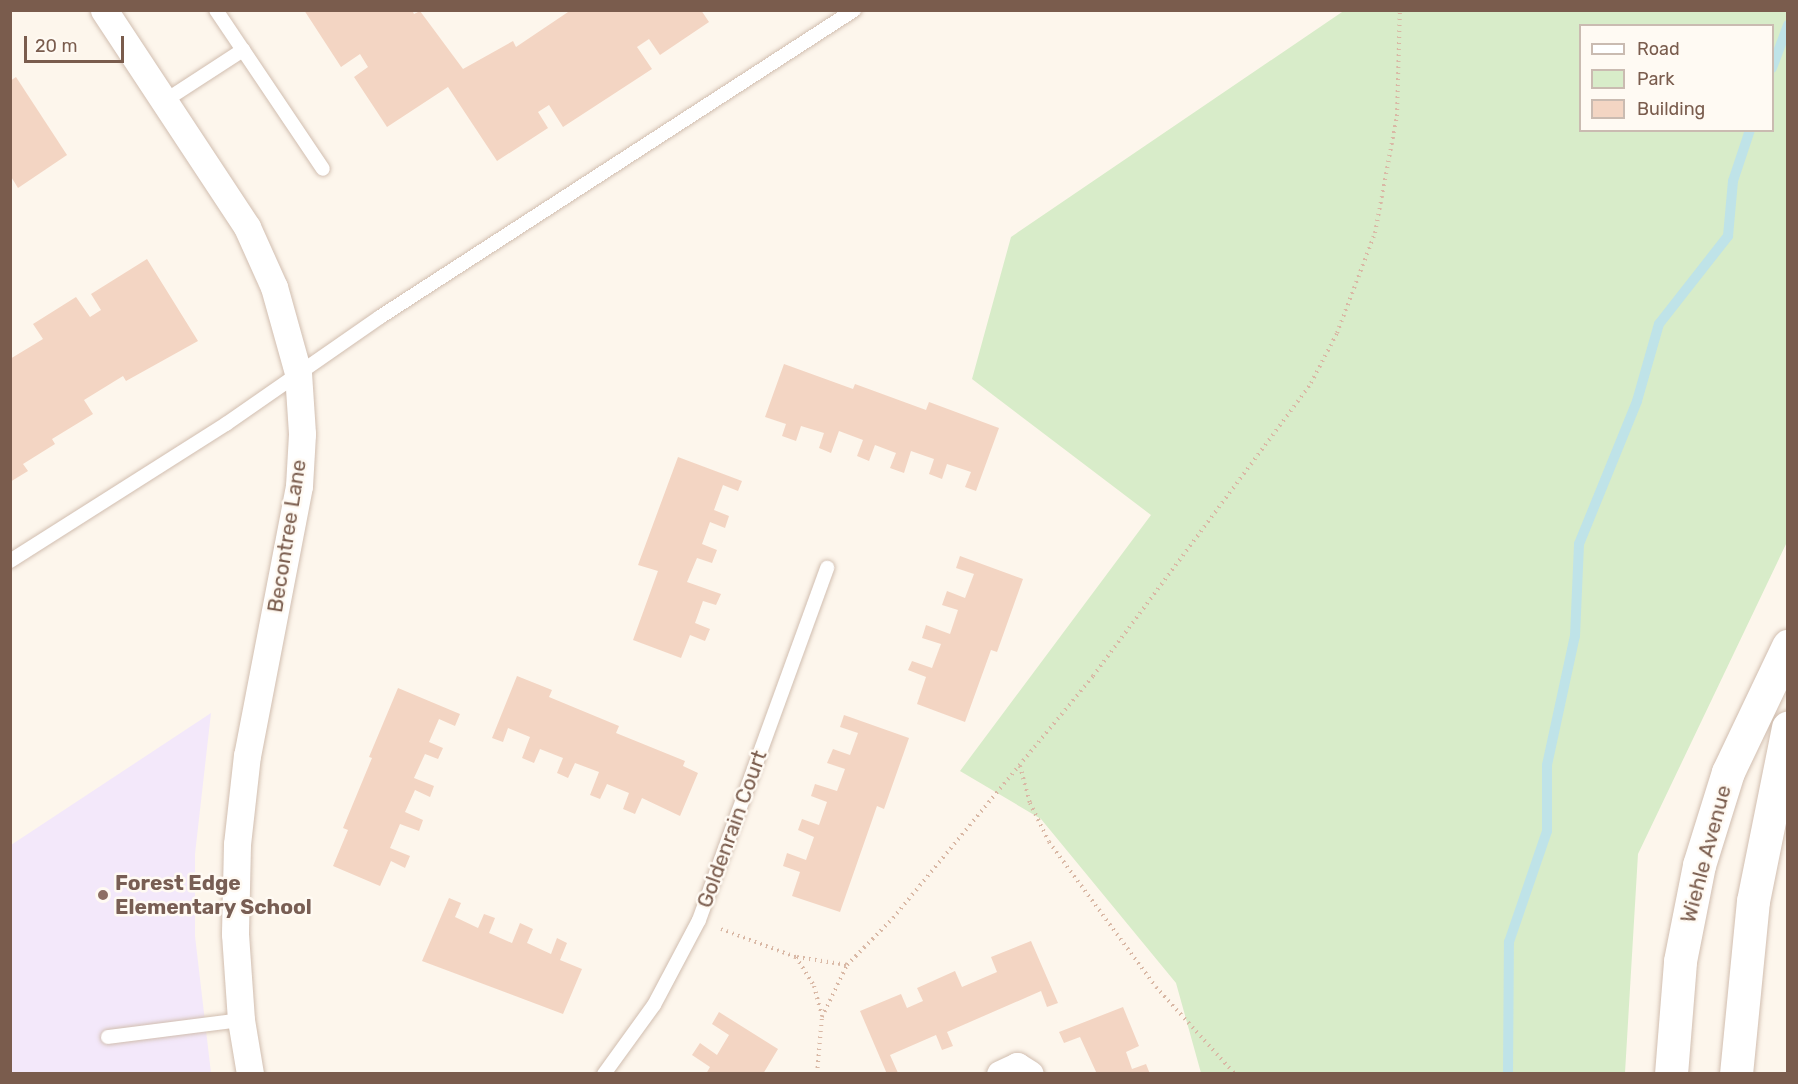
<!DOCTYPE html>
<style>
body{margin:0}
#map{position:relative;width:1798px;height:1084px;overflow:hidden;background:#fdf6ec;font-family:Rubik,sans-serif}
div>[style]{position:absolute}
.education>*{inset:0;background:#f3e8fa}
.green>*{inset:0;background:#d8ecc9}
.stream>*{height:10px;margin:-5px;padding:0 5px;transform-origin:5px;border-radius:5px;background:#bfe3e8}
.building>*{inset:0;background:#f3d5c3}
.path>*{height:4px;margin-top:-2px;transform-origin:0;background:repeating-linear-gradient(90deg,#d9b8a5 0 1.5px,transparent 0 6px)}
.roads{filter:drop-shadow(0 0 2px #d1beb0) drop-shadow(0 0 2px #d1beb0)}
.service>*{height:14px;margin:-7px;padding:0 7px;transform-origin:7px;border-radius:7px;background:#fff}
.minor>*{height:27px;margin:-13.5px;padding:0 13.5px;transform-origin:13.5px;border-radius:13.5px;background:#fff}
.secondary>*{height:33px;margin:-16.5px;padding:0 16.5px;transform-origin:16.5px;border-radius:16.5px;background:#fff}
.dots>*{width:16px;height:16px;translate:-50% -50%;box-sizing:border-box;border:3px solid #fffaf3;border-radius:50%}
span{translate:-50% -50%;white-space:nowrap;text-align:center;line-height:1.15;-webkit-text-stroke:5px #fffaf3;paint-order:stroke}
.street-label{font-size:21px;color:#7a5c4d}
.education-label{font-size:21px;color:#785e54;font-weight:700}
.left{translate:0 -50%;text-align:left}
.frame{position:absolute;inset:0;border:12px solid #7a5c4d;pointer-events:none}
.legend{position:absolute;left:1579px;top:24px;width:195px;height:108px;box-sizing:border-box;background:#fffaf3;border:2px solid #cabbb1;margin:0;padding:8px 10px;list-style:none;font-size:18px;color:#7a5c4d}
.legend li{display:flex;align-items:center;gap:12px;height:30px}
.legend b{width:30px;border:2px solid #cabbb1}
.scale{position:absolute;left:24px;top:36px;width:100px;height:27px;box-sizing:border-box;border:3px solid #7a5c4d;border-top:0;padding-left:8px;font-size:18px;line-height:21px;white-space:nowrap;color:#7a5c4d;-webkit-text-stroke:4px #fffaf3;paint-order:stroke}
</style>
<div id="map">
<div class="education">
<i style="clip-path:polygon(211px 713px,195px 854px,195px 936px,211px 1073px,11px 1074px,11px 845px)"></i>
</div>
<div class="green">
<i style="clip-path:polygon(evenodd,1345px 10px,1787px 11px,1787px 542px,1638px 854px,1625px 1073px,1201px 1073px,1176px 983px,1041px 819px,960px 771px,1151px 515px,972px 379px,1011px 237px,1345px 10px,1580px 26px,1772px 26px,1772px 130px,1580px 130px,1580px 26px)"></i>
</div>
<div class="stream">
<i style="left:1772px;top:68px;width:46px;rotate:-69.6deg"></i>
<i style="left:1508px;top:1074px;width:132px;rotate:-89.6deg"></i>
<i style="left:1509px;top:942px;width:117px;rotate:-71.1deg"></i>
<i style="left:1547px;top:831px;width:66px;rotate:-90deg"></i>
<i style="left:1547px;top:765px;width:132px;rotate:-77.8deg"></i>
<i style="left:1575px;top:636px;width:92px;rotate:-87.5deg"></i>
<i style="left:1579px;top:544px;width:154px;rotate:-67.9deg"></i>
<i style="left:1637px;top:401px;width:80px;rotate:-74.1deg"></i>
<i style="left:1659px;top:324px;width:112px;rotate:-51.9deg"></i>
<i style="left:1728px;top:236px;width:55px;rotate:-84.8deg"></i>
<i style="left:1733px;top:181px;width:54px;rotate:-71.6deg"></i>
</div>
<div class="building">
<i style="clip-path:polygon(304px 10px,412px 10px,414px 14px,420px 11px,463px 69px,513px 41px,516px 47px,571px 10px,701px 10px,709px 22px,660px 55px,649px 39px,637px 47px,652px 69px,563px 127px,549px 105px,538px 112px,548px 128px,497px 161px,448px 87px,387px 127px,354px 77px,368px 67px,360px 54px,341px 67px)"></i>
<i style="clip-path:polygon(16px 77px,67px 155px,18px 188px,10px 175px,10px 81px)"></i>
<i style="clip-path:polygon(147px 259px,198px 341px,126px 381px,123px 376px,84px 400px,93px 414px,52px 439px,55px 444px,23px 464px,28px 471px,10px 482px,10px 359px,43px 339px,33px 324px,76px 297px,90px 317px,101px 310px,91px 294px)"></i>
<i style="clip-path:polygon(784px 364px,853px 389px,855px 384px,926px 410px,929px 402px,999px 428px,976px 491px,965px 487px,971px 472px,947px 464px,942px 479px,929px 474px,934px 459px,911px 451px,904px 473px,890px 468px,896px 453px,875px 445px,869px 461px,857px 456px,863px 440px,839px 431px,831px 453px,819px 448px,824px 433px,801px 426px,796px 441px,782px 436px,786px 424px,765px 417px)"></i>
<i style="clip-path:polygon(678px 457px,742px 481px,738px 491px,723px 485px,714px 510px,729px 516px,725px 528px,710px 522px,702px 544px,717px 550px,712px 563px,697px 558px,687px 582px,721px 594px,716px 605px,703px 601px,695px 623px,710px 629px,705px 641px,690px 635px,681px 658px,633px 640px,658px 571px,638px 565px)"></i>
<i style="clip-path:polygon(960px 556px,1023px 579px,997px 652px,991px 650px,965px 722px,917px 704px,926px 677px,908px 670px,912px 661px,932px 668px,941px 644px,922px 638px,926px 625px,950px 634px,958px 610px,942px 605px,947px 591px,965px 598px,974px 574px,956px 568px)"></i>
<i style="clip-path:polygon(517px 676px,552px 690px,549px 697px,619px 726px,616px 733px,685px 761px,683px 766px,698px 773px,680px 816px,642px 798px,635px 814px,623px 809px,629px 793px,607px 784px,600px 799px,590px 795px,599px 772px,575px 763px,568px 778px,557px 773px,563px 758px,540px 749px,534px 763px,522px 758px,530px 737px,508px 728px,503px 742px,492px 738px)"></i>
<i style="clip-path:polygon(398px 688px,460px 714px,455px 726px,439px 719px,429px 742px,443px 748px,438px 759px,425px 754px,414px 778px,434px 786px,430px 797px,415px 790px,405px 812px,423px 820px,419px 831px,400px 824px,390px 848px,410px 856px,405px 868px,391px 861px,380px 886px,333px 866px,348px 830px,343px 828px,372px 758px,369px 757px)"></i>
<i style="clip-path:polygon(844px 715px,909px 738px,884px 809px,877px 806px,840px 912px,792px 896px,800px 872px,783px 866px,787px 853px,806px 860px,814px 837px,798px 830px,802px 819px,819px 825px,827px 802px,811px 796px,815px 784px,837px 791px,845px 769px,827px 763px,833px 749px,850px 755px,858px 733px,840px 727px)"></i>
<i style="clip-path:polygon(449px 898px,461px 903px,455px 917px,478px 928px,484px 914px,495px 918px,489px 933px,512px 943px,520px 923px,533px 929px,527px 943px,551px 954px,557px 938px,567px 943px,560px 960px,582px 969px,563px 1014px,422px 961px)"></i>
<i style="clip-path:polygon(1031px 941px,1058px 1003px,1047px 1007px,1041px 991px,947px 1032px,953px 1046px,942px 1050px,936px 1035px,890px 1055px,898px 1073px,887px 1074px,860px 1011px,901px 994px,907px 1008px,923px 1001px,917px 988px,955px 971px,962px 987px,997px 972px,991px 957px)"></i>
<i style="clip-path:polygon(1123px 1007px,1139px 1046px,1126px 1052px,1132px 1069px,1146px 1064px,1150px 1074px,1097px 1074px,1080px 1037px,1064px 1043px,1059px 1032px)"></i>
<i style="clip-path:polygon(719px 1012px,778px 1049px,763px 1074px,706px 1074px,710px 1067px,692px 1055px,700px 1043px,717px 1055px,729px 1035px,712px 1024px)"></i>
</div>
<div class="path">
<i style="left:1020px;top:766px;width:38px;rotate:75deg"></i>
<i style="left:1030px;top:803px;width:43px;rotate:64deg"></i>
<i style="left:1049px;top:842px;width:180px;rotate:53.6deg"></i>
<i style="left:1156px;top:987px;width:118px;rotate:47.8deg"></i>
<i style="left:721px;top:929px;width:80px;rotate:20.5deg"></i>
<i style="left:796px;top:957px;width:34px;rotate:58deg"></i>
<i style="left:814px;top:986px;width:31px;rotate:75deg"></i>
<i style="left:797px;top:957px;width:51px;rotate:9.1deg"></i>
<i style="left:817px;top:1074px;width:57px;rotate:-85deg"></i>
<i style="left:822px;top:1017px;width:58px;rotate:-64.3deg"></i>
<i style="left:847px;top:965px;width:66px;rotate:-45.6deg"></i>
<i style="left:893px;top:918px;width:314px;rotate:-50.4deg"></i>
<i style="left:1093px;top:676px;width:365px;rotate:-53.3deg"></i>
<i style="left:1311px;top:383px;width:56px;rotate:-62.5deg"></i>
<i style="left:1337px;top:333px;width:107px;rotate:-69.2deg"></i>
<i style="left:1375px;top:233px;width:119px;rotate:-79.4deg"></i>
<i style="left:1397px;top:116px;width:106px;rotate:-88.4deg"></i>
</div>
<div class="roads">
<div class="service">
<i style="left:216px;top:10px;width:48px;rotate:56deg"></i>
<i style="left:166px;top:100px;width:92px;rotate:-33deg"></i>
<i style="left:243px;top:50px;width:143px;rotate:56.1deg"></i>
<i style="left:10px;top:561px;width:256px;rotate:-32.4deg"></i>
<i style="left:226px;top:424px;width:188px;rotate:-34.8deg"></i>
<i style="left:380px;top:317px;width:565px;rotate:-32.93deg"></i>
<i style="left:108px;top:1037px;width:134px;rotate:-7.3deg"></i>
<i style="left:604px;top:1074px;width:85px;rotate:-54.1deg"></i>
<i style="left:654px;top:1005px;width:96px;rotate:-62.1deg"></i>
<i style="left:699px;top:920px;width:375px;rotate:-70deg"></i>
</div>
<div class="minor">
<i style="left:104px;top:10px;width:260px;rotate:56.6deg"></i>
<i style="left:247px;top:227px;width:66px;rotate:65.8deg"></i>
<i style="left:274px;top:287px;width:89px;rotate:74.4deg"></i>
<i style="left:298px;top:373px;width:61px;rotate:86.2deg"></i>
<i style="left:302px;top:434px;width:52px;rotate:93.3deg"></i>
<i style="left:299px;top:486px;width:274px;rotate:100.9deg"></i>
<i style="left:247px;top:755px;width:90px;rotate:96.4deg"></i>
<i style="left:237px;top:844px;width:90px;rotate:91.3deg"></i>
<i style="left:235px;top:934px;width:86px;rotate:86deg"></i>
<i style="left:241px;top:1020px;width:55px;rotate:80.5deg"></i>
<i style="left:1000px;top:1074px;width:19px;rotate:-25deg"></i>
<i style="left:1017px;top:1066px;width:15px;rotate:32deg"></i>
</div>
<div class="secondary">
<i style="left:1671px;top:1074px;width:113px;rotate:-85.4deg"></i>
<i style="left:1680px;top:961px;width:98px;rotate:-78.8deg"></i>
<i style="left:1699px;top:865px;width:97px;rotate:-72.7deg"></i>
<i style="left:1728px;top:772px;width:140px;rotate:-64.5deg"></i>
<i style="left:1736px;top:1074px;width:174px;rotate:-84.4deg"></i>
<i style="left:1753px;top:901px;width:177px;rotate:-78.6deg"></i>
</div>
</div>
<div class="dots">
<i style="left:103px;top:895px;background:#8d6e63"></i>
</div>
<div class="street-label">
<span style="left:287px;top:536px;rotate:-81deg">Becontree Lane</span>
<span style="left:732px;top:829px;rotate:-70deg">Goldenrain Court</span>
<span style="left:1706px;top:854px;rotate:-75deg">Wiehle Avenue</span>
</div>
<div class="education-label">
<span class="left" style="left:115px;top:895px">Forest Edge<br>Elementary School</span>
</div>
<div class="frame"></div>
<ul class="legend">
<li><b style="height:8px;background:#fff"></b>Road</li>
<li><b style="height:16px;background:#d8ecc9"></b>Park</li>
<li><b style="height:16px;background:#f3d5c3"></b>Building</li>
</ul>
<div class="scale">20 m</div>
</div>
